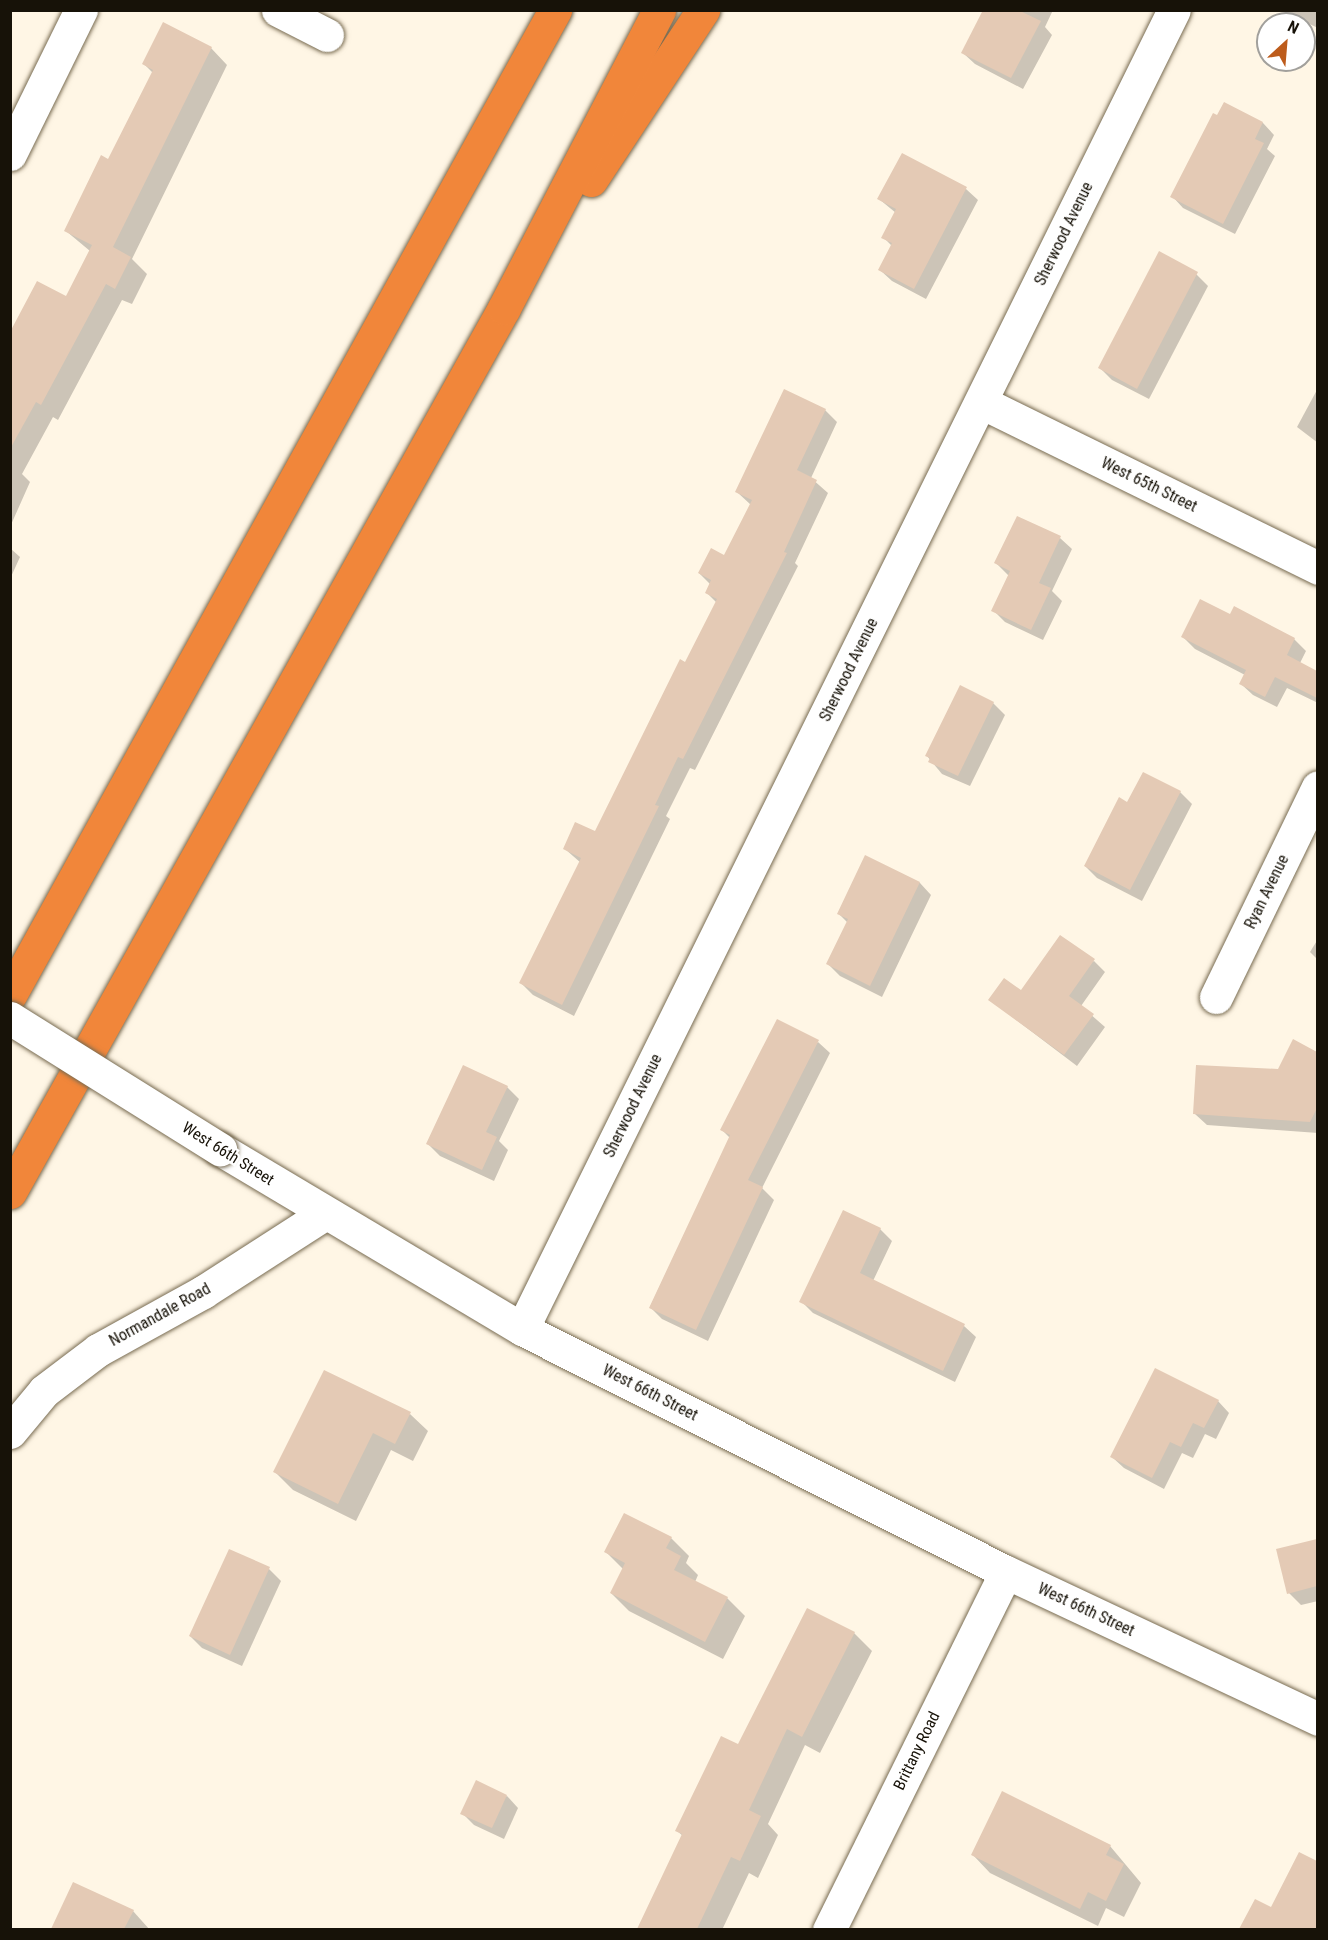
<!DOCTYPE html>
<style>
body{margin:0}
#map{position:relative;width:1328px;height:1940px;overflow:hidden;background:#fff6e5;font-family:"Roboto Condensed",sans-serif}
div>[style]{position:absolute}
.shadow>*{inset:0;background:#0003}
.building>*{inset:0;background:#e4cab5}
.roads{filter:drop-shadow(0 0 2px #786b51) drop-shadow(0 0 2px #786b51)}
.street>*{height:33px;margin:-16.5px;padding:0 16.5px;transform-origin:16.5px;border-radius:16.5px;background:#fff}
.secondary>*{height:33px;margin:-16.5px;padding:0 16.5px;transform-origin:16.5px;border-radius:16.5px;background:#fff}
.highway>*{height:33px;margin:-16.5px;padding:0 16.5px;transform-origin:16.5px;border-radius:16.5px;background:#f1863a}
.bridges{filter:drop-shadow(0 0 2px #786b51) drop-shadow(0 0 2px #786b51)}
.secondary-bridge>*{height:33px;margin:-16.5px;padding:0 16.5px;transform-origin:16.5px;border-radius:16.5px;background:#fff}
span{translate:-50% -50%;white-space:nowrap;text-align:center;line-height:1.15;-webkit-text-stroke:4.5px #fff;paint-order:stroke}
.street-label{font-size:16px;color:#171208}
.frame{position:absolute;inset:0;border:12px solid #171208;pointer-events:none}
.north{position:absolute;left:1256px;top:12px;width:60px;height:60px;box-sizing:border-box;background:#fff;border:2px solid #a2a09c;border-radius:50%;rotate:26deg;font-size:16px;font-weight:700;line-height:24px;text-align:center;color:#171208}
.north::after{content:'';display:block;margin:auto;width:21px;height:27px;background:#bd5c1c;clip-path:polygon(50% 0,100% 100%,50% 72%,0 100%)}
</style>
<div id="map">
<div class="shadow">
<i style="clip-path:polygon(985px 10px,1053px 10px,1045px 27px,1052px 35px,1023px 89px,975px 64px,963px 53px)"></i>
<i style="clip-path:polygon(1282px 10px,1318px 10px,1318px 28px,1284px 12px)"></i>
<i style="clip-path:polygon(211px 48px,227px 65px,132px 259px,147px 274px,132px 304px,122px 300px,58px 420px,53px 417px,22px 474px,30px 482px,10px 527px,10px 357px,66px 299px,90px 251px,66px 231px,109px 161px,153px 73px,144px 64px)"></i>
<i style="clip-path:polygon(1225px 104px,1263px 123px,1274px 135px,1267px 149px,1275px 156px,1235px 234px,1183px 208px,1172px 196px)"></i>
<i style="clip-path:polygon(966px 189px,978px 200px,926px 299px,892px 281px,880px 270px,892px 246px,883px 237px,896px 213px,879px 199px)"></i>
<i style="clip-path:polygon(1196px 274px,1208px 286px,1149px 399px,1112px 380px,1100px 368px)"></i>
<i style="clip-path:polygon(1318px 388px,1318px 443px,1297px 427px)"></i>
<i style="clip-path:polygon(825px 410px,837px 422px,811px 478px,828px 493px,795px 563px,798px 566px,695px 770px,690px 768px,666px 816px,670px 819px,574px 1016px,533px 995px,521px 983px,581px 863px,565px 849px,596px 833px,717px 603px,707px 593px,711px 585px,699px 573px,725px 557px,751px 505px,737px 492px)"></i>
<i style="clip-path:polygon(1060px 538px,1072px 549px,1052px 591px,1062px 601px,1043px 640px,1005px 622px,993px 610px,1009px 576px,996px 563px)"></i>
<i style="clip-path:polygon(10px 548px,20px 557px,10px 579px)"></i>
<i style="clip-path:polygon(1183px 637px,1294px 639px,1306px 651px,1300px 663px,1318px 673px,1318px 703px,1287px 688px,1277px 707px,1253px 695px,1241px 684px,1245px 675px,1195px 649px)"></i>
<i style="clip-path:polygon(993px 703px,1005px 715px,970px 786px,942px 774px,927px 756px)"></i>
<i style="clip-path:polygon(1180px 792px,1192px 804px,1142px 901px,1097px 878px,1085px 866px,1128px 804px)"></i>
<i style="clip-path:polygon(866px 857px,920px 883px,931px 895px,882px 997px,840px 976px,828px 964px,848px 923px,839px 914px)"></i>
<i style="clip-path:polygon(1318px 939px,1318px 960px,1310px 952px)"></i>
<i style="clip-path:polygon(1094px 961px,1105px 972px,1081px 1006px,1105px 1027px,1077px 1066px,990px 1000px,1021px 992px)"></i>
<i style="clip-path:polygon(1293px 1041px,1318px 1053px,1318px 1133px,1207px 1125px,1195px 1114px,1279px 1071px)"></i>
<i style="clip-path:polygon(818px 1042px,830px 1053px,762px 1188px,774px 1200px,708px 1341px,662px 1319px,650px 1307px,730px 1138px,722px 1130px)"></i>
<i style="clip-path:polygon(507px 1087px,519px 1099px,499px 1141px,508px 1150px,494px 1181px,440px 1156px,428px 1144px)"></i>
<i style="clip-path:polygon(844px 1212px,880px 1229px,892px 1241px,873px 1281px,964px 1326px,976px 1337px,955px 1382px,813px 1313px,801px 1301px)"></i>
<i style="clip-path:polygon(1218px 1401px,1229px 1413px,1216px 1439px,1205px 1434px,1193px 1458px,1182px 1453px,1164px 1489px,1124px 1468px,1112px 1457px)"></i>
<i style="clip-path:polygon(410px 1414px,428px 1431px,413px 1461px,391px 1450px,356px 1521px,293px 1490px,275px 1472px)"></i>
<i style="clip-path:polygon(625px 1515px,671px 1538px,689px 1556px,686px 1563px,698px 1575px,695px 1582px,727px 1598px,745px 1616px,723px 1659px,629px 1611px,611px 1593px,623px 1569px,606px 1552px)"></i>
<i style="clip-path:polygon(1318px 1541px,1318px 1601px,1301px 1605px,1289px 1593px,1278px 1550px)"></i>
<i style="clip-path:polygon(230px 1551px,269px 1569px,281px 1581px,242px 1666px,202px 1648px,190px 1636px)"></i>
<i style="clip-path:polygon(807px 1610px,854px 1633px,872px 1651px,820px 1753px,805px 1745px,768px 1824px,778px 1835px,758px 1878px,749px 1873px,722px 1930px,639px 1930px,683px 1836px,677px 1831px,739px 1746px)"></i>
<i style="clip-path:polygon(507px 1796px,518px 1808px,504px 1839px,474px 1825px,462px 1813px)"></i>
<i style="clip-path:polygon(1110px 1846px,1141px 1883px,1124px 1917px,1106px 1908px,1098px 1926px,990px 1873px,973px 1855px)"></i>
<i style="clip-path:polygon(1300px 1854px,1318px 1863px,1318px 1930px,1250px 1930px,1244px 1923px,1272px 1909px)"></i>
<i style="clip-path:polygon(73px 1884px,133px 1911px,150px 1930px,52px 1930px)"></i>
</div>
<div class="building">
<i style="clip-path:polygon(983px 10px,1018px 10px,1041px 21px,1011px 78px,961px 53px)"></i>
<i style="clip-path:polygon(163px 22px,212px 47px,113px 247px,131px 257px,115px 289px,106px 284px,41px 405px,36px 402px,10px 449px,10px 332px,37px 281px,66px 296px,92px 245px,64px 231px,101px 155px,108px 159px,153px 70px,142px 64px)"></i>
<i style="clip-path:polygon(1224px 102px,1263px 122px,1255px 139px,1264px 143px,1223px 224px,1170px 197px,1213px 113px,1217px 115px)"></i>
<i style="clip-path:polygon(902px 153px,967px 187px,914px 289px,878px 270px,892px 243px,881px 238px,896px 209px,877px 199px)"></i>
<i style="clip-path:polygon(1159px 251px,1198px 272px,1137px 389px,1098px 368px)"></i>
<i style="clip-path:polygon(784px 389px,826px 409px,797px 470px,817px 480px,784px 552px,787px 553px,683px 759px,678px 757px,655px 805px,659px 806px,562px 1005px,519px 983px,581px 858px,563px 849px,575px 822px,595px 831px,680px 659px,685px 662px,717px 599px,705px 593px,711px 580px,698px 573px,711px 548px,724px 555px,752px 500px,735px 492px)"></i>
<i style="clip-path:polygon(1017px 516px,1061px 536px,1039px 583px,1051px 588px,1031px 630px,991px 611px,1010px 571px,994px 563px)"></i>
<i style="clip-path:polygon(1200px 599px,1230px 614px,1234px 606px,1295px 638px,1287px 655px,1317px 671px,1317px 698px,1275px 677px,1265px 697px,1239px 684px,1246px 670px,1181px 637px)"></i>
<i style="clip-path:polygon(960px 685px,994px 702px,958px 776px,928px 762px,930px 758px,925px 756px)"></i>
<i style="clip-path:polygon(1143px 772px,1181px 791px,1130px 890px,1084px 866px,1119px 797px,1127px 802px)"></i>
<i style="clip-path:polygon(865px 855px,920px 882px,870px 986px,826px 964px,848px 919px,837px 914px)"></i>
<i style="clip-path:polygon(1060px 935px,1095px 959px,1069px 996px,1094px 1014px,1064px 1055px,988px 1000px,1004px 978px,1021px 990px)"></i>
<i style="clip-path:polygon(777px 1019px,819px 1040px,748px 1180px,763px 1187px,696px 1330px,649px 1308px,730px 1135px,720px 1130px)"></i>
<i style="clip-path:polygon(1293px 1039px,1317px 1052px,1317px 1108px,1310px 1122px,1193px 1114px,1196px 1065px,1278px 1069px)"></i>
<i style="clip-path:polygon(463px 1065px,508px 1086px,486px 1132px,497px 1137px,482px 1170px,426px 1144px)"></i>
<i style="clip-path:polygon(843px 1210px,881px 1228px,860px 1273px,965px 1324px,943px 1371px,799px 1302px)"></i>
<i style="clip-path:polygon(1155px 1368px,1219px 1400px,1204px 1428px,1193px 1423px,1181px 1447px,1170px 1442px,1152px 1478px,1110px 1457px)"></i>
<i style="clip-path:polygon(324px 1370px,411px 1412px,395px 1444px,373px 1433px,338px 1504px,273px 1472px)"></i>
<i style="clip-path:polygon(624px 1513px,672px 1537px,666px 1548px,681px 1556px,674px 1570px,728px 1597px,705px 1642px,610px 1593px,625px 1563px,604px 1552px)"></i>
<i style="clip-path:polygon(1317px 1539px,1317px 1586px,1287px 1594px,1276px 1549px)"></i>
<i style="clip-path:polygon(229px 1549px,270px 1567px,230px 1655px,189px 1636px)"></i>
<i style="clip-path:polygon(807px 1608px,855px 1632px,802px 1737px,787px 1729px,749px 1810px,761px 1816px,740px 1861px,731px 1857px,697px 1929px,637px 1929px,682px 1834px,675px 1831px,721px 1736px,738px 1744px)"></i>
<i style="clip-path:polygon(476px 1780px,507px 1795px,492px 1828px,460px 1814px)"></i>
<i style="clip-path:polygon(1002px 1791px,1111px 1845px,1106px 1855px,1124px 1864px,1106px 1901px,1088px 1892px,1080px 1909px,971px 1855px)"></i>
<i style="clip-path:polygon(1299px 1852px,1317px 1861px,1317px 1929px,1239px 1929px,1255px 1899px,1271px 1907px)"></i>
<i style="clip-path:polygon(73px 1882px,134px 1910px,124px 1929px,51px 1929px)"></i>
</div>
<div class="roads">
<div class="street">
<i style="left:278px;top:10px;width:55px;rotate:27deg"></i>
<i style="left:10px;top:154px;width:161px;rotate:-63.8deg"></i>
<i style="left:981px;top:402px;width:376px;rotate:26.2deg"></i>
<i style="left:1216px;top:997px;width:233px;rotate:-64.1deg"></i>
<i style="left:522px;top:1329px;width:1471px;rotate:-63.7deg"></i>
<i style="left:829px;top:1930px;width:399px;rotate:-63.7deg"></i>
</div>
<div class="secondary">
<i style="left:220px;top:1149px;width:352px;rotate:30.8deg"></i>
<i style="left:522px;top:1329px;width:542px;rotate:26.66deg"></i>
<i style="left:1006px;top:1572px;width:345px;rotate:25.2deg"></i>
<i style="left:10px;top:1432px;width:53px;rotate:-50.3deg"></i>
<i style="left:44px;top:1391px;width:68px;rotate:-37.2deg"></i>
<i style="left:98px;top:1350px;width:120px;rotate:-28.9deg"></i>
<i style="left:203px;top:1292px;width:144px;rotate:-32.8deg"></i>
</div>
<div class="highway">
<i style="left:591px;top:180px;width:204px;rotate:-56.6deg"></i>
<i style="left:10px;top:995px;width:1126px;rotate:-61.04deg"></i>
<i style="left:10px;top:1192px;width:1013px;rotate:-60.8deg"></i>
<i style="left:504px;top:308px;width:336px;rotate:-62.5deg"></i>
</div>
</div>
<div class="bridges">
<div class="secondary-bridge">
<i style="left:10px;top:1018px;width:248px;rotate:32deg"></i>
</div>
</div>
<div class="street-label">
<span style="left:1064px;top:234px;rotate:-64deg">Sherwood Avenue</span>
<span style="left:1149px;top:485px;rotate:26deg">West 65th Street</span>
<span style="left:849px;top:670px;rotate:-64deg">Sherwood Avenue</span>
<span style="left:1267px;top:892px;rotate:-64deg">Ryan Avenue</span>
<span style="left:633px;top:1106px;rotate:-64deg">Sherwood Avenue</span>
<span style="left:228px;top:1154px;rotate:32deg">West 66th Street</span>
<span style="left:160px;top:1315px;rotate:-29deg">Normandale Road</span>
<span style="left:650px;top:1393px;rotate:27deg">West 66th Street</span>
<span style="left:1086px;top:1610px;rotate:25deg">West 66th Street</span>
<span style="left:917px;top:1751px;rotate:-64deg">Brittany Road</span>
</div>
<div class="frame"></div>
<div class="north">N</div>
</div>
